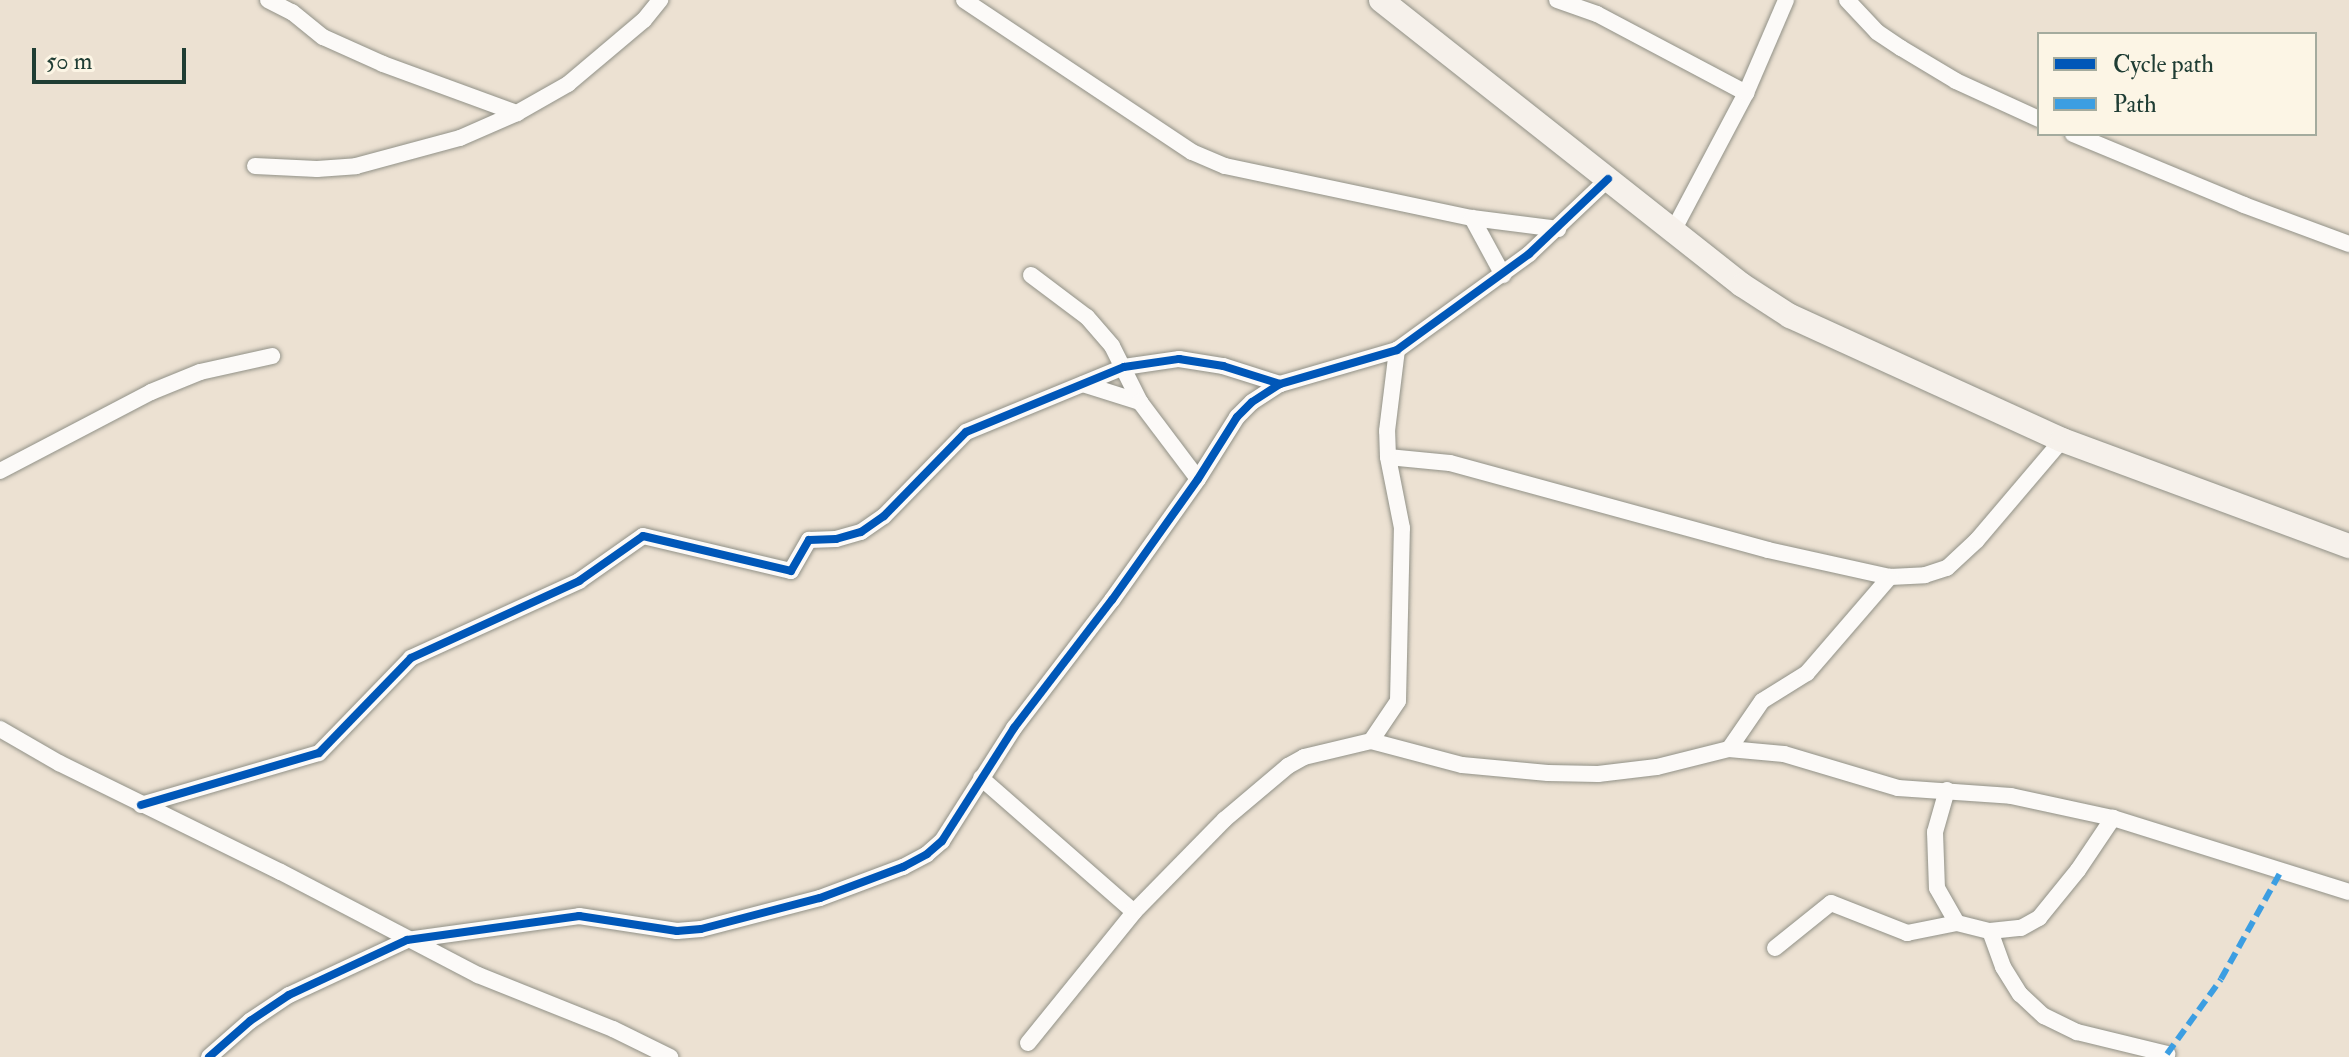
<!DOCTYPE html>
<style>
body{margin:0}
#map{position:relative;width:2349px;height:1057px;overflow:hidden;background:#ece1d2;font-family:"IM FELL Double Pica",serif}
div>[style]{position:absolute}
.roads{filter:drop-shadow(0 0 2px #919187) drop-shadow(0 0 2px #919187)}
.street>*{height:16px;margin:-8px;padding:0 8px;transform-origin:8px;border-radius:8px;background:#fcfaf8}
.secondary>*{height:24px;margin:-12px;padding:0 12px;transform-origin:12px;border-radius:12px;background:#f6f1eb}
.quiet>*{height:6px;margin-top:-3px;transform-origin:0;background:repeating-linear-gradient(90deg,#3c9ee2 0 12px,transparent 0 18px)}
.cycleway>*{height:8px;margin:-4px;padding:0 4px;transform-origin:4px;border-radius:4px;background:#0057b8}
span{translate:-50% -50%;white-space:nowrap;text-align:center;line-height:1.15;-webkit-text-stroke:8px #fcf5e5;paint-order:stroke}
.legend{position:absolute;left:2037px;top:32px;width:280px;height:104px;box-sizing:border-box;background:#fcf5e5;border:2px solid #a4ab9e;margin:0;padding:10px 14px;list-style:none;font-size:24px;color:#1f3d34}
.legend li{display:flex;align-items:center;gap:16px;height:40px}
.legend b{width:40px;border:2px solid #a4ab9e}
.scale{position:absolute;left:32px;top:48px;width:154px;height:36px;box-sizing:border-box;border:4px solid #1f3d34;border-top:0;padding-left:10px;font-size:24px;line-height:28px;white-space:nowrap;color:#1f3d34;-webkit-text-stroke:6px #fcf5e5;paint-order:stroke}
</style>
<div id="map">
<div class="roads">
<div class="street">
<i style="left:268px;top:0;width:27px;rotate:27deg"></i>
<i style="left:292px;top:12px;width:40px;rotate:39deg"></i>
<i style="left:323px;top:37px;width:66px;rotate:24.2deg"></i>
<i style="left:383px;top:64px;width:143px;rotate:20.1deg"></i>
<i style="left:964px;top:0;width:274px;rotate:33.7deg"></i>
<i style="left:1192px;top:152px;width:36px;rotate:23deg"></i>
<i style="left:1225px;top:166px;width:252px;rotate:11.9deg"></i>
<i style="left:1472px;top:218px;width:87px;rotate:7.3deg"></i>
<i style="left:1557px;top:0;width:42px;rotate:19.3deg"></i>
<i style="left:1597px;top:14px;width:169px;rotate:27.9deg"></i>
<i style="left:1847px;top:0;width:44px;rotate:46.8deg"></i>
<i style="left:1877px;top:32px;width:29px;rotate:34deg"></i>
<i style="left:1901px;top:48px;width:64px;rotate:31deg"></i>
<i style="left:1956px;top:81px;width:91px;rotate:24.6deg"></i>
<i style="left:2073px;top:134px;width:185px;rotate:22.5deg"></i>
<i style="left:2244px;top:205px;width:112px;rotate:20.4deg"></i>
<i style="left:255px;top:166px;width:62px;rotate:2.8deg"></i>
<i style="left:317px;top:169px;width:39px;rotate:-4deg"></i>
<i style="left:356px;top:166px;width:108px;rotate:-15.1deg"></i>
<i style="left:460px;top:138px;width:62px;rotate:-23.7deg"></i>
<i style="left:517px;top:113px;width:59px;rotate:-29.6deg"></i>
<i style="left:568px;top:84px;width:99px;rotate:-40.1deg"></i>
<i style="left:644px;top:20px;width:26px;rotate:-51deg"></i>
<i style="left:1472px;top:218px;width:65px;rotate:61.5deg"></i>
<i style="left:1673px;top:231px;width:156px;rotate:-62.1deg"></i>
<i style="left:1746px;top:93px;width:101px;rotate:-66.7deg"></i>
<i style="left:1031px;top:275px;width:70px;rotate:36.9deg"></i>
<i style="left:1087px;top:317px;width:38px;rotate:49deg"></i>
<i style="left:1112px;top:346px;width:63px;rotate:63.4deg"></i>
<i style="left:1083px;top:384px;width:60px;rotate:17.5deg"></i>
<i style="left:1140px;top:402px;width:96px;rotate:53deg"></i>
<i style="left:1388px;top:457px;width:62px;rotate:5.5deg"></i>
<i style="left:1450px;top:463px;width:330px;rotate:15.3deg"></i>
<i style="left:1768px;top:550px;width:125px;rotate:12.5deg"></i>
<i style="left:1890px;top:577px;width:35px;rotate:-3deg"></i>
<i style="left:1925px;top:575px;width:23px;rotate:-18deg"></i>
<i style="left:1947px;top:568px;width:41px;rotate:-43deg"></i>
<i style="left:1977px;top:540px;width:131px;rotate:-49.6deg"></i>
<i style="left:0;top:471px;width:170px;rotate:-27.6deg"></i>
<i style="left:151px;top:392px;width:53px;rotate:-22.2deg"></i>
<i style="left:200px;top:372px;width:74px;rotate:-12.5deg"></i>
<i style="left:0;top:729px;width:68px;rotate:30deg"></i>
<i style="left:59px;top:763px;width:247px;rotate:26.2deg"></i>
<i style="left:281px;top:872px;width:222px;rotate:27.6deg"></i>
<i style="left:478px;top:975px;width:145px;rotate:21.8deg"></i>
<i style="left:613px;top:1029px;width:64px;rotate:26.2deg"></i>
<i style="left:1371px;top:741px;width:94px;rotate:14.8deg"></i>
<i style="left:1462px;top:765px;width:86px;rotate:5.3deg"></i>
<i style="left:1548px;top:773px;width:50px;rotate:1.1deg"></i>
<i style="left:1598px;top:774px;width:59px;rotate:-6.8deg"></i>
<i style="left:1657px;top:767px;width:74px;rotate:-14deg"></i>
<i style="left:1729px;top:749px;width:58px;rotate:-55.5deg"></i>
<i style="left:1762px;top:701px;width:53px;rotate:-31.9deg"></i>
<i style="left:1807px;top:673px;width:127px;rotate:-49.2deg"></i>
<i style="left:1729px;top:749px;width:55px;rotate:5.2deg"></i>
<i style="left:1784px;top:754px;width:119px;rotate:16.6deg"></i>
<i style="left:1898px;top:788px;width:113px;rotate:4deg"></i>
<i style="left:2011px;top:796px;width:104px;rotate:12.2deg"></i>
<i style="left:2113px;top:818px;width:247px;rotate:17.4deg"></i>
<i style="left:981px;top:778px;width:203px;rotate:41.2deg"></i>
<i style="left:1947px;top:790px;width:44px;rotate:105.9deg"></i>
<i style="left:1935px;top:832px;width:56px;rotate:88deg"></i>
<i style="left:1937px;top:888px;width:40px;rotate:60.3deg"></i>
<i style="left:1957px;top:923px;width:34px;rotate:14deg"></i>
<i style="left:1990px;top:931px;width:31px;rotate:-6deg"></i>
<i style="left:2021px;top:928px;width:21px;rotate:-29deg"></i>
<i style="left:2039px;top:918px;width:62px;rotate:-50.9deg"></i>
<i style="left:2078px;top:870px;width:63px;rotate:-56.1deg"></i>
<i style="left:141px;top:805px;width:185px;rotate:-16.3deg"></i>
<i style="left:319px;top:753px;width:132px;rotate:-45.9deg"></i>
<i style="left:411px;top:658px;width:185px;rotate:-24.6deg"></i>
<i style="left:579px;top:581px;width:78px;rotate:-35.1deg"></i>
<i style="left:643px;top:536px;width:152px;rotate:13.3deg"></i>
<i style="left:791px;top:571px;width:36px;rotate:-60deg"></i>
<i style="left:809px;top:540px;width:27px;rotate:-2deg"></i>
<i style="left:836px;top:539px;width:26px;rotate:-16deg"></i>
<i style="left:861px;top:532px;width:28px;rotate:-35deg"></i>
<i style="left:884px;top:516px;width:117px;rotate:-45.7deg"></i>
<i style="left:966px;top:432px;width:171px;rotate:-22.4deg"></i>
<i style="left:1124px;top:367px;width:56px;rotate:-8.3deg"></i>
<i style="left:1179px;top:359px;width:45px;rotate:9deg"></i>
<i style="left:1223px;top:366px;width:60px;rotate:17.5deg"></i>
<i style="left:1990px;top:931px;width:38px;rotate:70deg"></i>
<i style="left:2003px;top:967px;width:32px;rotate:58deg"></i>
<i style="left:2020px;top:994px;width:33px;rotate:43deg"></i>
<i style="left:2044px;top:1016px;width:37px;rotate:26deg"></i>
<i style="left:2077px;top:1032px;width:93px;rotate:13.7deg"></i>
<i style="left:2167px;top:1054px;width:3px;rotate:108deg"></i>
<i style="left:1775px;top:948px;width:72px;rotate:-38.8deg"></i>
<i style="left:1831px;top:903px;width:82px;rotate:21.5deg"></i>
<i style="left:1907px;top:933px;width:51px;rotate:-11.3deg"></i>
<i style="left:1028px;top:1043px;width:169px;rotate:-51deg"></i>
<i style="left:1134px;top:912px;width:129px;rotate:-45.6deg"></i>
<i style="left:1224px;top:820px;width:84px;rotate:-40.2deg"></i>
<i style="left:1288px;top:766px;width:18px;rotate:-29deg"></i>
<i style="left:1304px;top:757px;width:69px;rotate:-13.4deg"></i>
<i style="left:1371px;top:741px;width:48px;rotate:-56deg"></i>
<i style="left:1398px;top:701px;width:173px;rotate:-88.7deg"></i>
<i style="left:1402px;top:528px;width:72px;rotate:-101.2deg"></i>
<i style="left:1388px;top:457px;width:26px;rotate:-92deg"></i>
<i style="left:1387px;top:431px;width:82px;rotate:-83deg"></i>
<i style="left:209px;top:1057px;width:55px;rotate:-41.3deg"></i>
<i style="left:250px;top:1021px;width:47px;rotate:-33.7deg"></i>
<i style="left:289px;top:995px;width:130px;rotate:-25deg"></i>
<i style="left:407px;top:940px;width:174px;rotate:-7.9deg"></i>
<i style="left:579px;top:916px;width:99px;rotate:8.7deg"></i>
<i style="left:677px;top:931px;width:24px;rotate:-5deg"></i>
<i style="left:701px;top:929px;width:123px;rotate:-14.6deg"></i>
<i style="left:820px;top:898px;width:89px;rotate:-20.5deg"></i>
<i style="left:903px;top:867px;width:27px;rotate:-28deg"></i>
<i style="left:927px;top:854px;width:20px;rotate:-41deg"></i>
<i style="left:942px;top:841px;width:134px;rotate:-57.5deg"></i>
<i style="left:1014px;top:728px;width:161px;rotate:-52.6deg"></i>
<i style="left:1112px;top:600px;width:148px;rotate:-54.6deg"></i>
<i style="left:1198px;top:479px;width:73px;rotate:-57.8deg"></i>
<i style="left:1237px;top:417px;width:21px;rotate:-45deg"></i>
<i style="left:1252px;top:402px;width:33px;rotate:-33deg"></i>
<i style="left:1280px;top:384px;width:122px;rotate:-16.2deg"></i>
<i style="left:1397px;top:350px;width:163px;rotate:-36deg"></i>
<i style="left:1529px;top:254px;width:109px;rotate:-43.5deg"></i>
</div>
<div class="secondary">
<i style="left:1381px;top:0;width:460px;rotate:38.3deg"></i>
<i style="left:1742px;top:285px;width:57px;rotate:32.9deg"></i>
<i style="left:1790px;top:316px;width:299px;rotate:24.5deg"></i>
<i style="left:2062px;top:440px;width:306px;rotate:20.3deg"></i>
</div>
</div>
<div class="quiet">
<i style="left:2167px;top:1054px;width:92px;rotate:-54.2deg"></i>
<i style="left:2221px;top:979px;width:124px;rotate:-60.9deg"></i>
</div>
<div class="cycleway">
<i style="left:141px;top:805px;width:185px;rotate:-16.3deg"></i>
<i style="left:319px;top:753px;width:132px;rotate:-45.9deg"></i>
<i style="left:411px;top:658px;width:185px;rotate:-24.6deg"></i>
<i style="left:579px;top:581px;width:78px;rotate:-35.1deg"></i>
<i style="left:643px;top:536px;width:152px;rotate:13.3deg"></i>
<i style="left:791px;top:571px;width:36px;rotate:-60deg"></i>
<i style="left:809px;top:540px;width:27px;rotate:-2deg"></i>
<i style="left:836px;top:539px;width:26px;rotate:-16deg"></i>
<i style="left:861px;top:532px;width:28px;rotate:-35deg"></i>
<i style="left:884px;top:516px;width:117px;rotate:-45.7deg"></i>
<i style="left:966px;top:432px;width:171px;rotate:-22.4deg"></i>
<i style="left:1124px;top:367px;width:56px;rotate:-8.3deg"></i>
<i style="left:1179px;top:359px;width:45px;rotate:9deg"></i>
<i style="left:1223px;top:366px;width:60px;rotate:17.5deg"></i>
<i style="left:209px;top:1057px;width:55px;rotate:-41.3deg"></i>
<i style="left:250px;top:1021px;width:47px;rotate:-33.7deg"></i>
<i style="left:289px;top:995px;width:130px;rotate:-25deg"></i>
<i style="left:407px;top:940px;width:174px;rotate:-7.9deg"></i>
<i style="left:579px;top:916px;width:99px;rotate:8.7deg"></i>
<i style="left:677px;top:931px;width:24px;rotate:-5deg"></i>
<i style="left:701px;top:929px;width:123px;rotate:-14.6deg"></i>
<i style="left:820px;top:898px;width:89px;rotate:-20.5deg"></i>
<i style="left:903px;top:867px;width:27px;rotate:-28deg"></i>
<i style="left:927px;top:854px;width:20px;rotate:-41deg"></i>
<i style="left:942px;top:841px;width:134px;rotate:-57.5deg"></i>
<i style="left:1014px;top:728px;width:161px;rotate:-52.6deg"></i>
<i style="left:1112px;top:600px;width:148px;rotate:-54.6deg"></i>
<i style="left:1198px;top:479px;width:73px;rotate:-57.8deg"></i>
<i style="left:1237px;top:417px;width:21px;rotate:-45deg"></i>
<i style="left:1252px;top:402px;width:33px;rotate:-33deg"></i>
<i style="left:1280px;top:384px;width:122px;rotate:-16.2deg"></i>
<i style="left:1397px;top:350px;width:163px;rotate:-36deg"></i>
<i style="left:1529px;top:254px;width:109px;rotate:-43.5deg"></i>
</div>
<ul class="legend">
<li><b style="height:10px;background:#0057b8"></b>Cycle path</li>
<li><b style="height:10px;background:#3c9ee2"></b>Path</li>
</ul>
<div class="scale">50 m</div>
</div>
